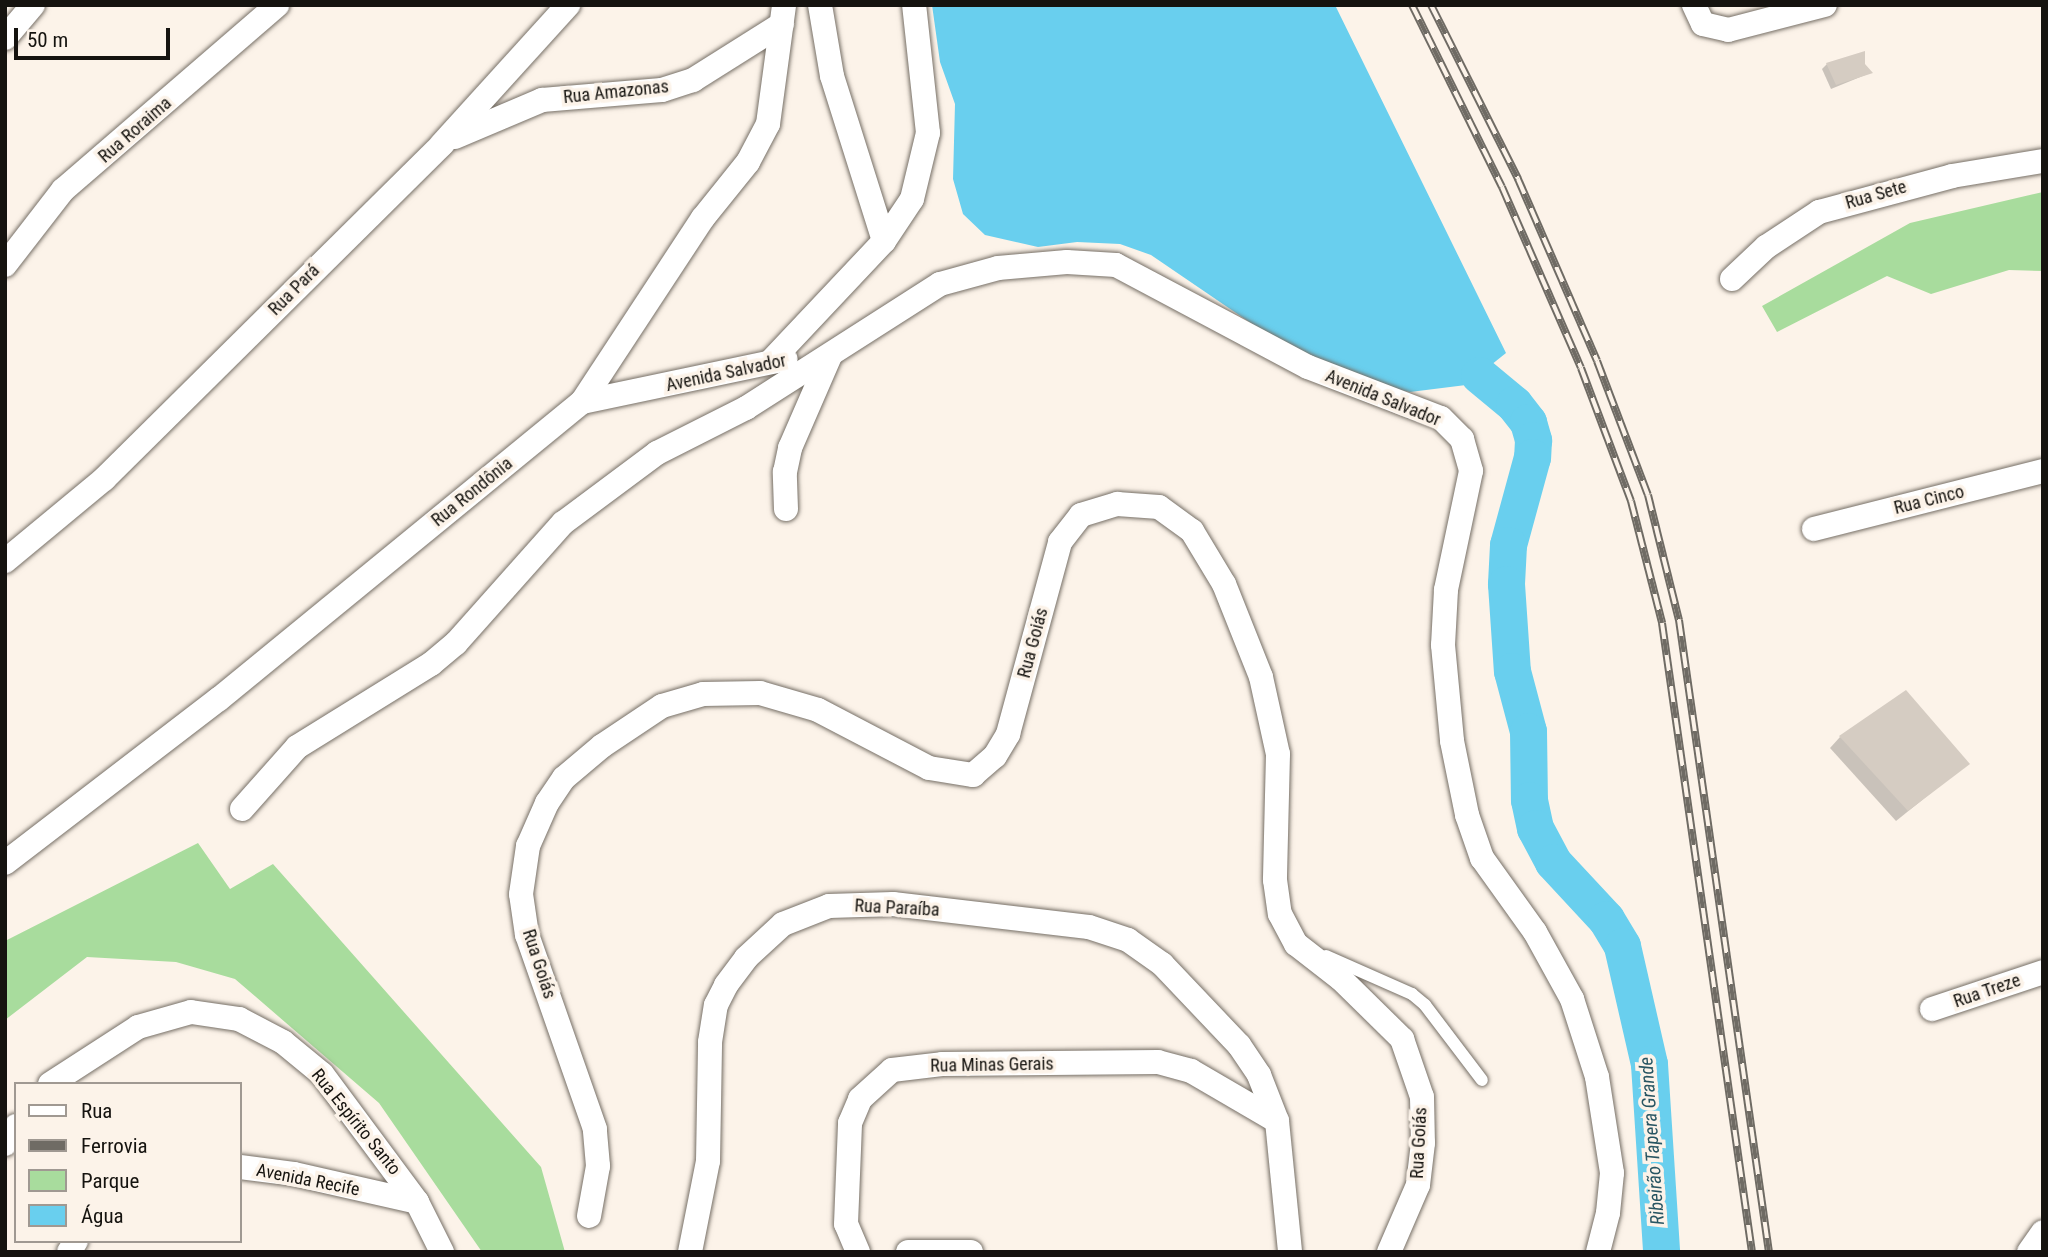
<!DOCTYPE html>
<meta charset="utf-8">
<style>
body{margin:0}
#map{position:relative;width:2048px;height:1257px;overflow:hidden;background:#fcf3e9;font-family:"Roboto Condensed",sans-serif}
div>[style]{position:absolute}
.green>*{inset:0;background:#a8dc9d}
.water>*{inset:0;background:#69cfee}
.shadow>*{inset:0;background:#0003}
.river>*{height:37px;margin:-18.5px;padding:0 18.5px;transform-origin:18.5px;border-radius:18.5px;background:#69cfee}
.building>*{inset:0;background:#d5ccc2}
.roads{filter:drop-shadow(0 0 2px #766f66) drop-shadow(0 0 2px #766f66)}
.lane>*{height:12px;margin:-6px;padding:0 6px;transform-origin:6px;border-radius:6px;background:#fff}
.street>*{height:24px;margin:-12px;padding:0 12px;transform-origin:12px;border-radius:12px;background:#fff}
.rail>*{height:8px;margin-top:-4px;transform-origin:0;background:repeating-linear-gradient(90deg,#fcf3e9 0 16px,#6f6b64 0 32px);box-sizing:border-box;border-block:2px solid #6f6b64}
span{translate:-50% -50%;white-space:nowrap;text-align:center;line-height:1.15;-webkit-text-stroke:7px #fcf3e9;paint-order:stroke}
.street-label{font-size:18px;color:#15130f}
.water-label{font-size:19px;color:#285562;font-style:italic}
.frame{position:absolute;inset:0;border:7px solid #15130f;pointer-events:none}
.legend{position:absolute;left:14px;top:1082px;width:228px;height:161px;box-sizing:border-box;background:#fcf3e9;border:2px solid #a09992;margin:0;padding:9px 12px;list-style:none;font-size:21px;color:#15130f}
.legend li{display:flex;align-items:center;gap:14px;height:35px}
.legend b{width:35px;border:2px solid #a09992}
.scale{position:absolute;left:14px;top:28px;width:156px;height:32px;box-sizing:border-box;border:4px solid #15130f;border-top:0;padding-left:9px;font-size:21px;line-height:24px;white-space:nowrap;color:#15130f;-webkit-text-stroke:5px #fcf3e9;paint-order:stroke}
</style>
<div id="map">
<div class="green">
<i style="clip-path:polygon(2043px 192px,2043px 271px,2009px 270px,1931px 294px,1887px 276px,1777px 332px,1762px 306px,1910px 223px)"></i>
<i style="clip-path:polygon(198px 843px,230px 889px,273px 864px,541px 1167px,565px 1252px,482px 1252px,379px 1103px,235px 979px,176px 962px,87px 957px,5px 1020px,5px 941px)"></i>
</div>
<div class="water">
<i style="clip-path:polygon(932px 5px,1335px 5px,1506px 353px,1466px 385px,1410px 392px,1367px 384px,1289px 349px,1151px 255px,1120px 244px,1077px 242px,1038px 247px,985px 235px,963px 214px,953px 179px,955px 104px,940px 62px)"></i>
</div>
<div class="shadow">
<i style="clip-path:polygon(1827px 64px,1863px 65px,1870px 73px,1831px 89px,1822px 69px)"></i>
<i style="clip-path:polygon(1840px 737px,1967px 764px,1896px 821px,1830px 748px)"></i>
</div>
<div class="river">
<i style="left:1479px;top:375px;width:45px;rotate:39.6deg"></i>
<i style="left:1514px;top:404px;width:23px;rotate:52deg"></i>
<i style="left:1528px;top:422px;width:19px;rotate:74deg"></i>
<i style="left:1533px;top:440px;width:17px;rotate:93deg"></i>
<i style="left:1532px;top:457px;width:91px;rotate:105.3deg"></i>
<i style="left:1508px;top:545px;width:39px;rotate:93deg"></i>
<i style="left:1506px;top:584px;width:87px;rotate:86.1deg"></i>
<i style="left:1512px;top:671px;width:62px;rotate:75.1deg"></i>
<i style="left:1528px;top:731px;width:69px;rotate:89.2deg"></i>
<i style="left:1529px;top:800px;width:29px;rotate:78deg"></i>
<i style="left:1535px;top:828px;width:38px;rotate:62deg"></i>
<i style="left:1553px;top:862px;width:78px;rotate:47.1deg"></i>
<i style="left:1606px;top:919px;width:31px;rotate:59deg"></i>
<i style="left:1622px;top:946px;width:121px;rotate:77.1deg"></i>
<i style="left:1649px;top:1064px;width:188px;rotate:86.3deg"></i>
</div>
<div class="building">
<i style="clip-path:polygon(1865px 51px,1865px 64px,1873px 73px,1836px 85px,1826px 63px)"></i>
<i style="clip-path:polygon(1906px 690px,1970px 764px,1908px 811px,1839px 736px)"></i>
</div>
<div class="roads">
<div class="lane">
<i style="left:1326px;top:956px;width:94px;rotate:23.8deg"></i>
<i style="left:1412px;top:994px;width:17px;rotate:40deg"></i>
<i style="left:1425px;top:1005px;width:94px;rotate:52.8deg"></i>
</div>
<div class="street">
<i style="left:820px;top:5px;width:72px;rotate:80.4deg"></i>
<i style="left:832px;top:76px;width:173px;rotate:72.5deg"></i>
<i style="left:1694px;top:5px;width:21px;rotate:65deg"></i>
<i style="left:1703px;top:24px;width:26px;rotate:13deg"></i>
<i style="left:1728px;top:30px;width:100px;rotate:-14.5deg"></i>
<i style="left:5px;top:38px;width:43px;rotate:-49.7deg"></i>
<i style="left:455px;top:137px;width:95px;rotate:-23deg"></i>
<i style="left:542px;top:100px;width:120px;rotate:-4.8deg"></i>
<i style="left:662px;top:90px;width:33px;rotate:-18deg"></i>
<i style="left:693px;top:80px;width:105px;rotate:-32.2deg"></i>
<i style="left:5px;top:265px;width:95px;rotate:-52.3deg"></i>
<i style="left:63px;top:190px;width:283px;rotate:-40.8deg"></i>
<i style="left:1732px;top:279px;width:47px;rotate:-43.3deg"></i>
<i style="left:1766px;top:247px;width:64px;rotate:-33.4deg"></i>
<i style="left:1819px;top:212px;width:138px;rotate:-15.1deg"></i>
<i style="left:1952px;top:176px;width:92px;rotate:-9.4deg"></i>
<i style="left:772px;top:360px;width:163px;rotate:-46.7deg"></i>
<i style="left:884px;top:241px;width:50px;rotate:-56.3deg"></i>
<i style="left:912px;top:199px;width:68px;rotate:-76.4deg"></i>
<i style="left:928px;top:133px;width:129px;rotate:-96.2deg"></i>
<i style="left:582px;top:402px;width:208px;rotate:-11.9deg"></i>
<i style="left:786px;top:509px;width:37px;rotate:-92deg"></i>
<i style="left:785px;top:472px;width:25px;rotate:-78deg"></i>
<i style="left:790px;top:448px;width:100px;rotate:-66.5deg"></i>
<i style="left:1814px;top:529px;width:236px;rotate:-14.2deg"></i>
<i style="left:5px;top:561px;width:129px;rotate:-39.6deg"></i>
<i style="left:104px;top:479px;width:476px;rotate:-44.7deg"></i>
<i style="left:442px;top:144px;width:188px;rotate:-47.8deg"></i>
<i style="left:242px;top:809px;width:83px;rotate:-48.4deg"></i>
<i style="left:297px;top:747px;width:158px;rotate:-31.8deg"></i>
<i style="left:431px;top:664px;width:33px;rotate:-40deg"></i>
<i style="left:456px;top:643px;width:161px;rotate:-48.3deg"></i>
<i style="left:563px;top:523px;width:117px;rotate:-36.7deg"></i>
<i style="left:657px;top:453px;width:100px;rotate:-26.8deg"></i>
<i style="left:746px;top:408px;width:230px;rotate:-32.6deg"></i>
<i style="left:940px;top:284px;width:60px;rotate:-15.4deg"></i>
<i style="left:998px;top:268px;width:69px;rotate:-5deg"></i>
<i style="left:1067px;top:262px;width:49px;rotate:3.5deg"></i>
<i style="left:1116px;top:265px;width:217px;rotate:28deg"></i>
<i style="left:1308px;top:367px;width:142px;rotate:21deg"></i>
<i style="left:1441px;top:418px;width:30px;rotate:45deg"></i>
<i style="left:1462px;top:439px;width:33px;rotate:74deg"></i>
<i style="left:1471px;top:471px;width:122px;rotate:101.9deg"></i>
<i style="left:1446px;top:590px;width:55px;rotate:93.1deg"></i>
<i style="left:1443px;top:645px;width:96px;rotate:84.6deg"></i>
<i style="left:1452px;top:741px;width:76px;rotate:78.5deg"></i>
<i style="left:1467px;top:815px;width:46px;rotate:70.8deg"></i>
<i style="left:1482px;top:858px;width:91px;rotate:54.4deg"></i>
<i style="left:1535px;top:932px;width:77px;rotate:61.1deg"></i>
<i style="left:1572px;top:999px;width:82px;rotate:72.2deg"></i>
<i style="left:1597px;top:1077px;width:97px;rotate:81.1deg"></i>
<i style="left:1612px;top:1173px;width:40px;rotate:95.7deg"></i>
<i style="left:1608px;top:1213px;width:40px;rotate:104.4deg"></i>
<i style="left:5px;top:863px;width:270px;rotate:-37.5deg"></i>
<i style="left:219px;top:699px;width:469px;rotate:-39.3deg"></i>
<i style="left:582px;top:402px;width:220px;rotate:-56.7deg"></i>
<i style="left:703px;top:218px;width:72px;rotate:-51.2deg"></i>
<i style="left:748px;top:162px;width:43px;rotate:-62.2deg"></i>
<i style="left:768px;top:124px;width:120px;rotate:-82.3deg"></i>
<i style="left:1932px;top:1009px;width:117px;rotate:-18.4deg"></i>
<i style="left:50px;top:1084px;width:105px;rotate:-32.9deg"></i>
<i style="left:138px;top:1027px;width:55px;rotate:-15.8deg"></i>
<i style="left:191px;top:1012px;width:49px;rotate:8.3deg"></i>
<i style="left:239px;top:1019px;width:50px;rotate:27.6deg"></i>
<i style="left:283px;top:1042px;width:50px;rotate:39.4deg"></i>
<i style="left:322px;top:1074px;width:159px;rotate:53.4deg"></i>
<i style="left:417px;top:1202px;width:56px;rotate:63.4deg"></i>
<i style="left:5px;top:1144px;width:21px;rotate:-59deg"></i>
<i style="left:240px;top:1167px;width:54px;rotate:7.4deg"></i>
<i style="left:294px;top:1174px;width:126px;rotate:12.8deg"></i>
<i style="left:589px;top:1216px;width:51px;rotate:-79.8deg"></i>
<i style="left:598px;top:1166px;width:37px;rotate:-95deg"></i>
<i style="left:595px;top:1129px;width:206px;rotate:-109.3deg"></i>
<i style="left:527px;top:935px;width:41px;rotate:-98.3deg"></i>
<i style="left:521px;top:894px;width:49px;rotate:-81.7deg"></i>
<i style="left:528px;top:846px;width:47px;rotate:-66.2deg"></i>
<i style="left:547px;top:803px;width:30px;rotate:-56deg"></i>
<i style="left:564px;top:778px;width:50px;rotate:-40.1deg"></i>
<i style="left:602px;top:746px;width:72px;rotate:-33.7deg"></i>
<i style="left:662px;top:706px;width:43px;rotate:-16.3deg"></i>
<i style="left:703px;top:694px;width:57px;rotate:-1deg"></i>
<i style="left:760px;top:693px;width:60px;rotate:16.3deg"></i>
<i style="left:818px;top:710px;width:125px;rotate:27.6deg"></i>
<i style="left:929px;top:768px;width:45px;rotate:9deg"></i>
<i style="left:973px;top:775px;width:29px;rotate:-41deg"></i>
<i style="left:995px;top:756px;width:26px;rotate:-59deg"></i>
<i style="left:1008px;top:734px;width:199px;rotate:-74.8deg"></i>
<i style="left:1060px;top:542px;width:34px;rotate:-52deg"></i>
<i style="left:1081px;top:515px;width:38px;rotate:-17deg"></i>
<i style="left:1117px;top:504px;width:42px;rotate:4.1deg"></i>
<i style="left:1159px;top:507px;width:41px;rotate:36deg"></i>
<i style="left:1192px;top:531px;width:62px;rotate:58.9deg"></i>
<i style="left:1224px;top:584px;width:100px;rotate:68.3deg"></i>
<i style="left:1261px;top:677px;width:79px;rotate:77.6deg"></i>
<i style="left:1278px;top:754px;width:126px;rotate:91.4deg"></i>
<i style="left:1275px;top:880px;width:34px;rotate:82deg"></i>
<i style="left:1280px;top:914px;width:34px;rotate:62deg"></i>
<i style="left:1296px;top:944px;width:57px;rotate:37.9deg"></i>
<i style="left:1341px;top:979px;width:86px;rotate:44.5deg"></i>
<i style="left:1402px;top:1039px;width:61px;rotate:71deg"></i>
<i style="left:1422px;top:1097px;width:46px;rotate:88.8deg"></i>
<i style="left:1423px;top:1143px;width:42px;rotate:96.8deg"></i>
<i style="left:1418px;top:1185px;width:73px;rotate:113.4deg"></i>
<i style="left:69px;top:1252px;width:13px;rotate:-58deg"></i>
<i style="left:690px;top:1252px;width:93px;rotate:-78.8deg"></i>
<i style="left:708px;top:1161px;width:119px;rotate:-89deg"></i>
<i style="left:710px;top:1042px;width:37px;rotate:-81deg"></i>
<i style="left:716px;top:1005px;width:22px;rotate:-63deg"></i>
<i style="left:726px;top:985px;width:34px;rotate:-53deg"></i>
<i style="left:746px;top:958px;width:50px;rotate:-42.6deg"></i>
<i style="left:783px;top:924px;width:49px;rotate:-21.4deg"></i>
<i style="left:829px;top:906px;width:64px;rotate:-1.8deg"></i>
<i style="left:893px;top:904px;width:197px;rotate:6.7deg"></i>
<i style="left:1089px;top:927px;width:41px;rotate:18.4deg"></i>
<i style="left:1128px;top:940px;width:42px;rotate:35.2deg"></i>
<i style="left:1162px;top:964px;width:112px;rotate:46.5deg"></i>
<i style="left:1239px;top:1045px;width:36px;rotate:56deg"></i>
<i style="left:1259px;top:1075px;width:49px;rotate:68.6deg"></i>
<i style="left:1277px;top:1121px;width:132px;rotate:84.3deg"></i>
<i style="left:858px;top:1252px;width:30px;rotate:-113deg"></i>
<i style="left:846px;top:1224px;width:101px;rotate:-87.7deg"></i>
<i style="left:850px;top:1123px;width:26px;rotate:-67deg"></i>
<i style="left:860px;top:1099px;width:43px;rotate:-42.2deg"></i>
<i style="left:892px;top:1070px;width:50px;rotate:-6.8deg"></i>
<i style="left:942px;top:1064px;width:216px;rotate:-0.5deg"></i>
<i style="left:1158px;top:1062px;width:34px;rotate:15deg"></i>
<i style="left:1191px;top:1071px;width:99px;rotate:30.2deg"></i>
<i style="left:908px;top:1252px;width:63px"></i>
<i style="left:2029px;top:1252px;width:24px;rotate:-55deg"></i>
</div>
</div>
<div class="rail">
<i style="left:1412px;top:5px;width:203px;rotate:63.7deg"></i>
<i style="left:1502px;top:187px;width:197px;rotate:66.4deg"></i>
<i style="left:1581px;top:368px;width:142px;rotate:69.4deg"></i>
<i style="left:1631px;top:501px;width:126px;rotate:75.7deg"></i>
<i style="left:1662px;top:623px;width:635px;rotate:81.86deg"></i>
<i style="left:1431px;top:5px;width:195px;rotate:63.4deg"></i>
<i style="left:1518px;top:179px;width:198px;rotate:66.5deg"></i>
<i style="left:1597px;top:361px;width:143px;rotate:69.2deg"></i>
<i style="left:1648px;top:495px;width:129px;rotate:76.1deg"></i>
<i style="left:1679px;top:620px;width:638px;rotate:81.9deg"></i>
</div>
<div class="street-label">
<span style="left:616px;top:92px;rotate:-6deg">Rua Amazonas</span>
<span style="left:135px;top:130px;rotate:-41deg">Rua Roraima</span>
<span style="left:1876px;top:195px;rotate:-16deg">Rua Sete</span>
<span style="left:294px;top:290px;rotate:-45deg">Rua Pará</span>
<span style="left:726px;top:373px;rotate:-12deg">Avenida Salvador</span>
<span style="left:1383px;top:398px;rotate:22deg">Avenida Salvador</span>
<span style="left:472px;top:492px;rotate:-39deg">Rua Rondônia</span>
<span style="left:1929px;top:500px;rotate:-14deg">Rua Cinco</span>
<span style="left:1033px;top:643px;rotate:-75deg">Rua Goiás</span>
<span style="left:897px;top:908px;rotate:3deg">Rua Paraíba</span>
<span style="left:539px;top:964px;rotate:72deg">Rua Goiás</span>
<span style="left:1987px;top:991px;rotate:-19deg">Rua Treze</span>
<span style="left:992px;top:1065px;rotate:-1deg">Rua Minas Gerais</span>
<span style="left:356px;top:1122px;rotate:51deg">Rua Espírito Santo</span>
<span style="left:1419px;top:1143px;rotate:-87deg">Rua Goiás</span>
<span style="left:308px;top:1180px;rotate:11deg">Avenida Recife</span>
</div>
<div class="water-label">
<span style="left:1652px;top:1141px;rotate:-94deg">Ribeirão Tapera Grande</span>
</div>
<div class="frame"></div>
<ul class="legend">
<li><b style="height:9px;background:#fff"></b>Rua</li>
<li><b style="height:9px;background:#6f6b64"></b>Ferrovia</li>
<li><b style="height:19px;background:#a8dc9d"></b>Parque</li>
<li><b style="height:19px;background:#69cfee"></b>Água</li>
</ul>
<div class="scale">50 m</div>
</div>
